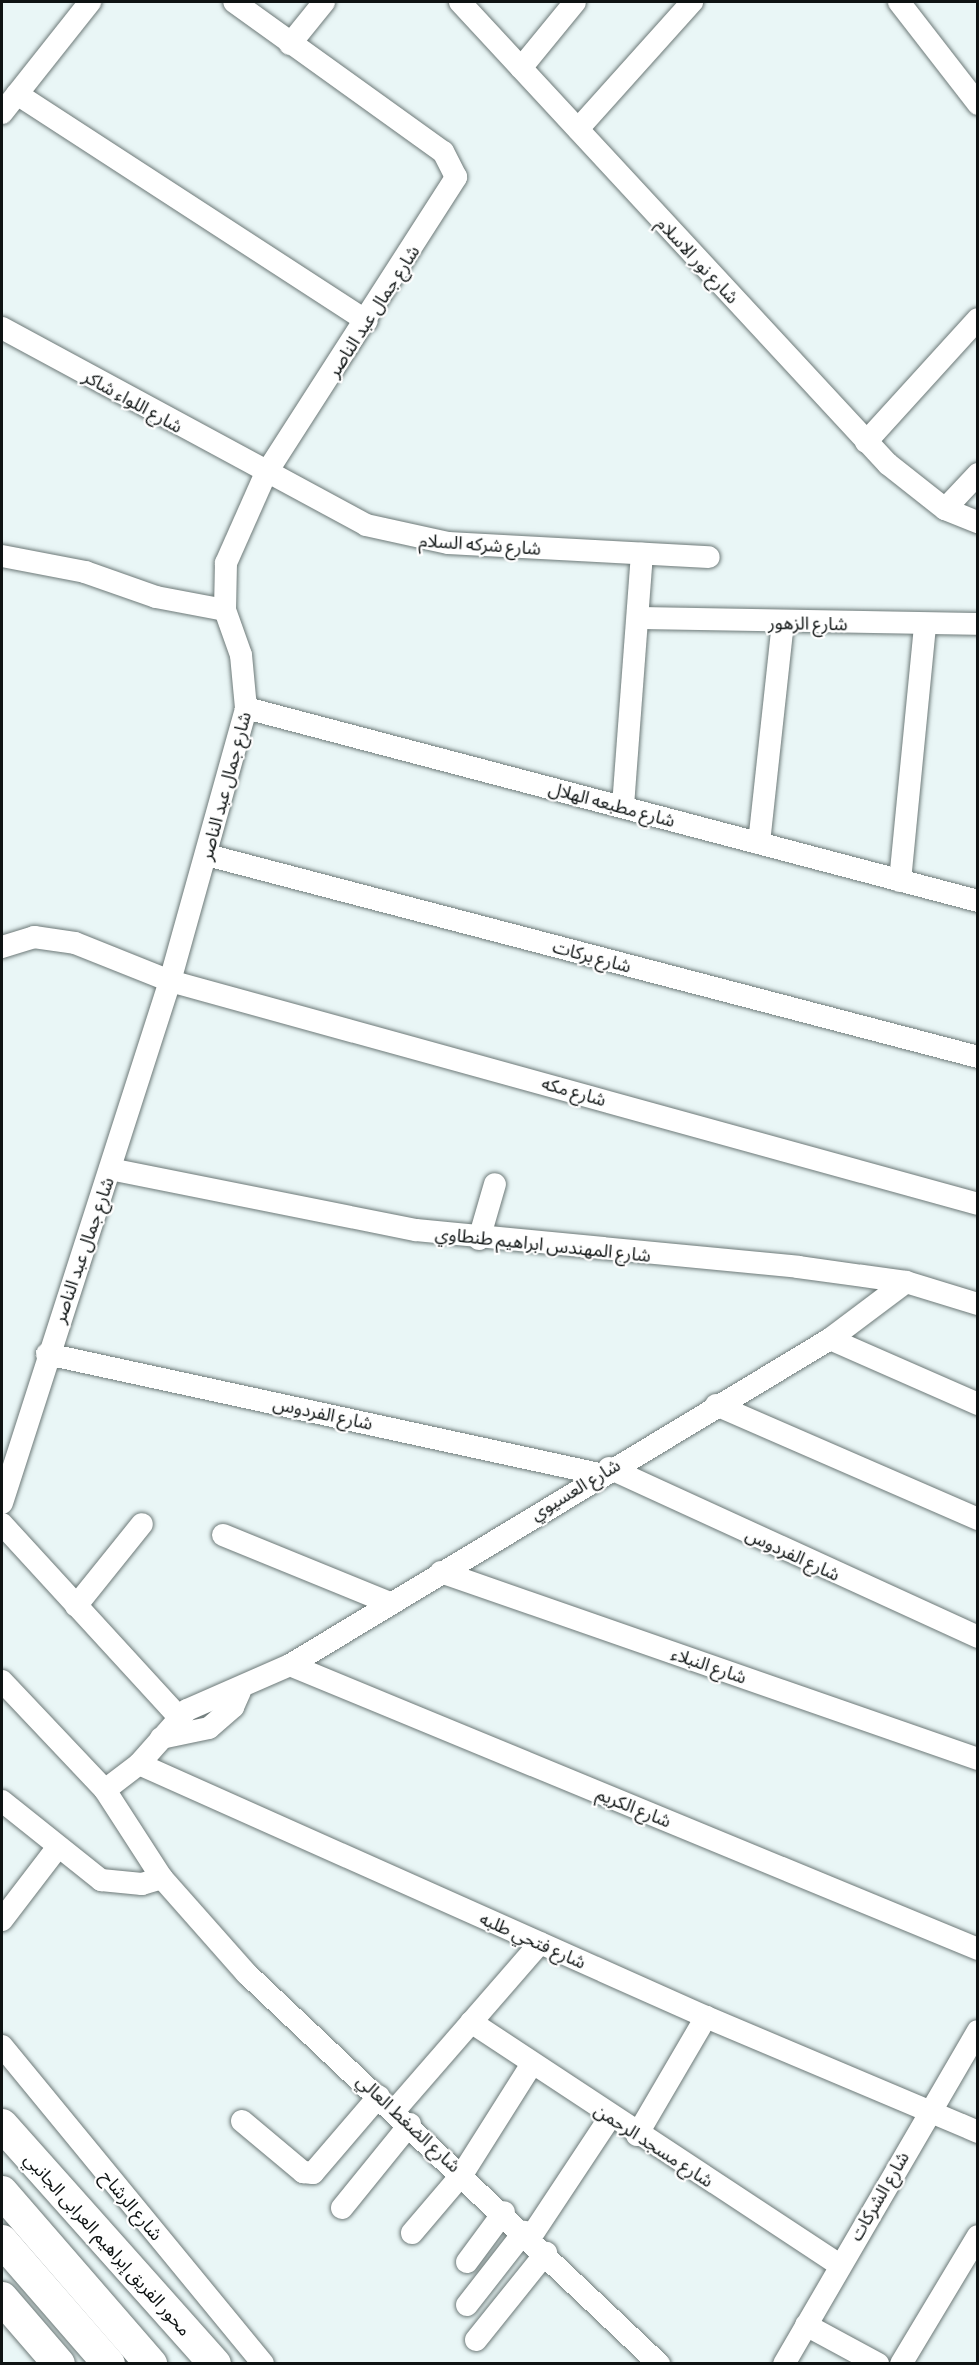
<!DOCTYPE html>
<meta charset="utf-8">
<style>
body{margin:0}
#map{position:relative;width:979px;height:2365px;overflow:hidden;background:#e9f6f6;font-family:Commissioner,"Noto Sans Arabic",sans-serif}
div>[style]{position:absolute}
.roads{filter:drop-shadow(0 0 2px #6d7978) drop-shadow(0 0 2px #6d7978)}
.street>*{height:22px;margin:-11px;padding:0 11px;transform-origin:11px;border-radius:11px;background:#fff}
.secondary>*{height:32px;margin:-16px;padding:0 16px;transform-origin:16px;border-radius:16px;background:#fff}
span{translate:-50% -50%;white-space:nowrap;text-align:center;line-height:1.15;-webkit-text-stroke:4.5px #fff;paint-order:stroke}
.street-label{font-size:18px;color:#0e1313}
.frame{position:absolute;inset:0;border:3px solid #0e1313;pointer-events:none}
</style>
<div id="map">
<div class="roads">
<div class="street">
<i style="left:460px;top:2px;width:630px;rotate:47.19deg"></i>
<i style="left:888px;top:464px;width:73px;rotate:38.3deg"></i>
<i style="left:945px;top:509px;width:35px;rotate:22deg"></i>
<i style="left:899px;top:2px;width:129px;rotate:52.2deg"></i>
<i style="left:290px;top:44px;width:54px;rotate:-51deg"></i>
<i style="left:521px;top:68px;width:85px;rotate:-50.7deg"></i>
<i style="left:17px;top:94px;width:417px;rotate:33deg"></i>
<i style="left:2px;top:113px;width:142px;rotate:-51.6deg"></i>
<i style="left:578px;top:129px;width:171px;rotate:-48.1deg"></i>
<i style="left:2px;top:328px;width:414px;rotate:28.4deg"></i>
<i style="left:366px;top:525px;width:84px;rotate:12.4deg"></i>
<i style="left:448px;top:543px;width:261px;rotate:3.1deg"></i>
<i style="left:866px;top:442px;width:166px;rotate:-47.7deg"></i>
<i style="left:945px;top:509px;width:48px;rotate:-46.7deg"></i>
<i style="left:2px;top:556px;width:85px;rotate:10.9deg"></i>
<i style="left:85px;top:572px;width:75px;rotate:19.4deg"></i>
<i style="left:156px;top:597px;width:70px;rotate:10.7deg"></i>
<i style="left:638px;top:618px;width:340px;rotate:1deg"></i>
<i style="left:246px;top:708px;width:757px;rotate:14.77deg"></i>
<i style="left:623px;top:806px;width:253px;rotate:-85.7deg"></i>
<i style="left:759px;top:843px;width:221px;rotate:-83.8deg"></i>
<i style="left:207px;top:855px;width:797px;rotate:14.68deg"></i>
<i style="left:900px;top:881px;width:257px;rotate:-84.4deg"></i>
<i style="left:2px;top:947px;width:34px;rotate:-17deg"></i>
<i style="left:34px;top:937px;width:41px;rotate:8.3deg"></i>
<i style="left:75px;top:943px;width:102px;rotate:21.8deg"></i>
<i style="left:170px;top:981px;width:838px;rotate:15.43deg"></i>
<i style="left:110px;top:1169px;width:312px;rotate:11.3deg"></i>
<i style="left:416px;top:1230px;width:384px;rotate:5.5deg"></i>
<i style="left:798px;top:1267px;width:109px;rotate:7.9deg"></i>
<i style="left:906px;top:1282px;width:75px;rotate:17deg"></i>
<i style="left:479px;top:1239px;width:57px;rotate:-73.8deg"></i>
<i style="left:830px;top:1339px;width:162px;rotate:23.7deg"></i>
<i style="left:47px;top:1354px;width:565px;rotate:12.26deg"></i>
<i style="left:716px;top:1405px;width:286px;rotate:23.5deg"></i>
<i style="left:609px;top:1468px;width:406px;rotate:24.6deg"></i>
<i style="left:2px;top:1503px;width:548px;rotate:-72.16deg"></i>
<i style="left:170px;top:981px;width:283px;rotate:-74.4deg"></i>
<i style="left:246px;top:708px;width:53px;rotate:-95.4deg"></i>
<i style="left:241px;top:655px;width:48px;rotate:-109.6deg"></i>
<i style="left:225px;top:610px;width:47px;rotate:-88.8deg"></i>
<i style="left:226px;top:563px;width:96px;rotate:-66.1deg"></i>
<i style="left:265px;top:475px;width:354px;rotate:-57.3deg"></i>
<i style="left:456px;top:177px;width:28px;rotate:-117deg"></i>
<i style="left:443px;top:152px;width:257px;rotate:-144.3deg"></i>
<i style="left:2px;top:1524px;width:262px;rotate:47.5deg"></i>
<i style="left:223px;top:1535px;width:180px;rotate:22.2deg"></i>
<i style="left:441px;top:1572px;width:569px;rotate:19.2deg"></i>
<i style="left:76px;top:1606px;width:105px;rotate:-51.2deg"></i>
<i style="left:290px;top:1665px;width:744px;rotate:22.43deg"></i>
<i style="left:2px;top:1681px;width:150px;rotate:46.6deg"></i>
<i style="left:105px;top:1790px;width:105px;rotate:57.1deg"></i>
<i style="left:162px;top:1878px;width:127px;rotate:48.5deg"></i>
<i style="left:246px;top:1973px;width:569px;rotate:43.43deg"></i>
<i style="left:161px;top:1738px;width:49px;rotate:-11.8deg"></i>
<i style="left:209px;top:1728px;width:32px;rotate:-41deg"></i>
<i style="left:233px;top:1707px;width:17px;rotate:-66deg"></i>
<i style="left:139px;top:1764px;width:621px;rotate:24.05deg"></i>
<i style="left:706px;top:2017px;width:295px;rotate:22.9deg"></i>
<i style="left:105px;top:1790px;width:43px;rotate:-37.4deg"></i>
<i style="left:139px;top:1764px;width:72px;rotate:-48.4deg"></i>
<i style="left:187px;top:1710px;width:112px;rotate:-23.6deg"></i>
<i style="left:290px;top:1665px;width:631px;rotate:-31.12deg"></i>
<i style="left:830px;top:1339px;width:95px;rotate:-36.9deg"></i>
<i style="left:2px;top:1801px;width:127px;rotate:38.6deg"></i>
<i style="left:101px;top:1880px;width:41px;rotate:5.6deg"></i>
<i style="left:142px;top:1884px;width:21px;rotate:-17deg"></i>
<i style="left:2px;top:1920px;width:91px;rotate:-52.6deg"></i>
<i style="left:471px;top:2022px;width:441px;rotate:33.4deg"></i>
<i style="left:2px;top:2046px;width:411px;rotate:50.6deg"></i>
<i style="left:395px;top:2110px;width:221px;rotate:-49deg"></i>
<i style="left:242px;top:2121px;width:80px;rotate:39.9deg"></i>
<i style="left:303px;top:2172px;width:10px;rotate:6deg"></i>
<i style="left:313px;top:2173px;width:101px;rotate:-49.4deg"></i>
<i style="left:637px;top:2135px;width:137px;rotate:-59.7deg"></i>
<i style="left:342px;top:2208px;width:108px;rotate:-51deg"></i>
<i style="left:412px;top:2233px;width:79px;rotate:-49.6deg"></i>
<i style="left:463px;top:2173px;width:129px;rotate:-57.7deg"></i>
<i style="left:530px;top:2238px;width:145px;rotate:-56.5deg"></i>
<i style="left:467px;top:2262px;width:62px;rotate:-53.5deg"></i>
<i style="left:467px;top:2305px;width:93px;rotate:-52deg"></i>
<i style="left:806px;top:2325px;width:82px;rotate:28.4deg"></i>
<i style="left:476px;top:2340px;width:112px;rotate:-51.2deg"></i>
<i style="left:784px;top:2364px;width:385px;rotate:-59.8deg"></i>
<i style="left:901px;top:2364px;width:149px;rotate:-59deg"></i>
</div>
<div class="secondary">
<i style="left:2px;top:2125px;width:320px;rotate:48.3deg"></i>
<i style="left:2px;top:2192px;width:228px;rotate:49.1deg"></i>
<i style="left:2px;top:2241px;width:163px;rotate:49deg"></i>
<i style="left:2px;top:2298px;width:87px;rotate:49.2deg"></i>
</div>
</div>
<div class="street-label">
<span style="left:698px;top:260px;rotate:47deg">شارع نور الاسلام</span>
<span style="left:373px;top:311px;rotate:-57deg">شارع جمال عبد الناصر</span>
<span style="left:133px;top:401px;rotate:29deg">شارع اللواء شاكر</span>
<span style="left:480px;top:544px;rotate:4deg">شارع شركه السلام</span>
<span style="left:808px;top:623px;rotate:1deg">شارع الزهور</span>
<span style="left:225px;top:786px;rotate:-75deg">شارع جمال عبد الناصر</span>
<span style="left:612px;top:804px;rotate:15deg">شارع مطبعه الهلال</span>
<span style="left:592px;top:956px;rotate:15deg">شارع بركات</span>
<span style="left:574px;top:1091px;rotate:16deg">شارع مكه</span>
<span style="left:543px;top:1244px;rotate:6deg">شارع المهندس ابراهيم طنطاوي</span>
<span style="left:83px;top:1250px;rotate:-71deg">شارع جمال عبد الناصر</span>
<span style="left:323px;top:1413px;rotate:12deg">شارع الفردوس</span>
<span style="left:575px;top:1489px;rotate:-31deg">شارع العسيوي</span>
<span style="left:793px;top:1554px;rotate:25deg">شارع الفردوس</span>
<span style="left:709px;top:1665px;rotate:19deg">شارع النبلاء</span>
<span style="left:634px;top:1807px;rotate:22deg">شارع الكريم</span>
<span style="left:533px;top:1940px;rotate:24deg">شارع فتحي طلبه</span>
<span style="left:409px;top:2123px;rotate:43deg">شارع الضغط العالي</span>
<span style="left:654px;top:2145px;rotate:33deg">شارع مسجد الرحمن</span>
<span style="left:879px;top:2196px;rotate:-60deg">شارع الشركات</span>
<span style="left:132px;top:2205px;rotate:50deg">شارع الرشاح</span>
<span style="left:108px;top:2244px;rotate:48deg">محور الفريق إبراهيم العرابى الجانبي</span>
</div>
<div class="frame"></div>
</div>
